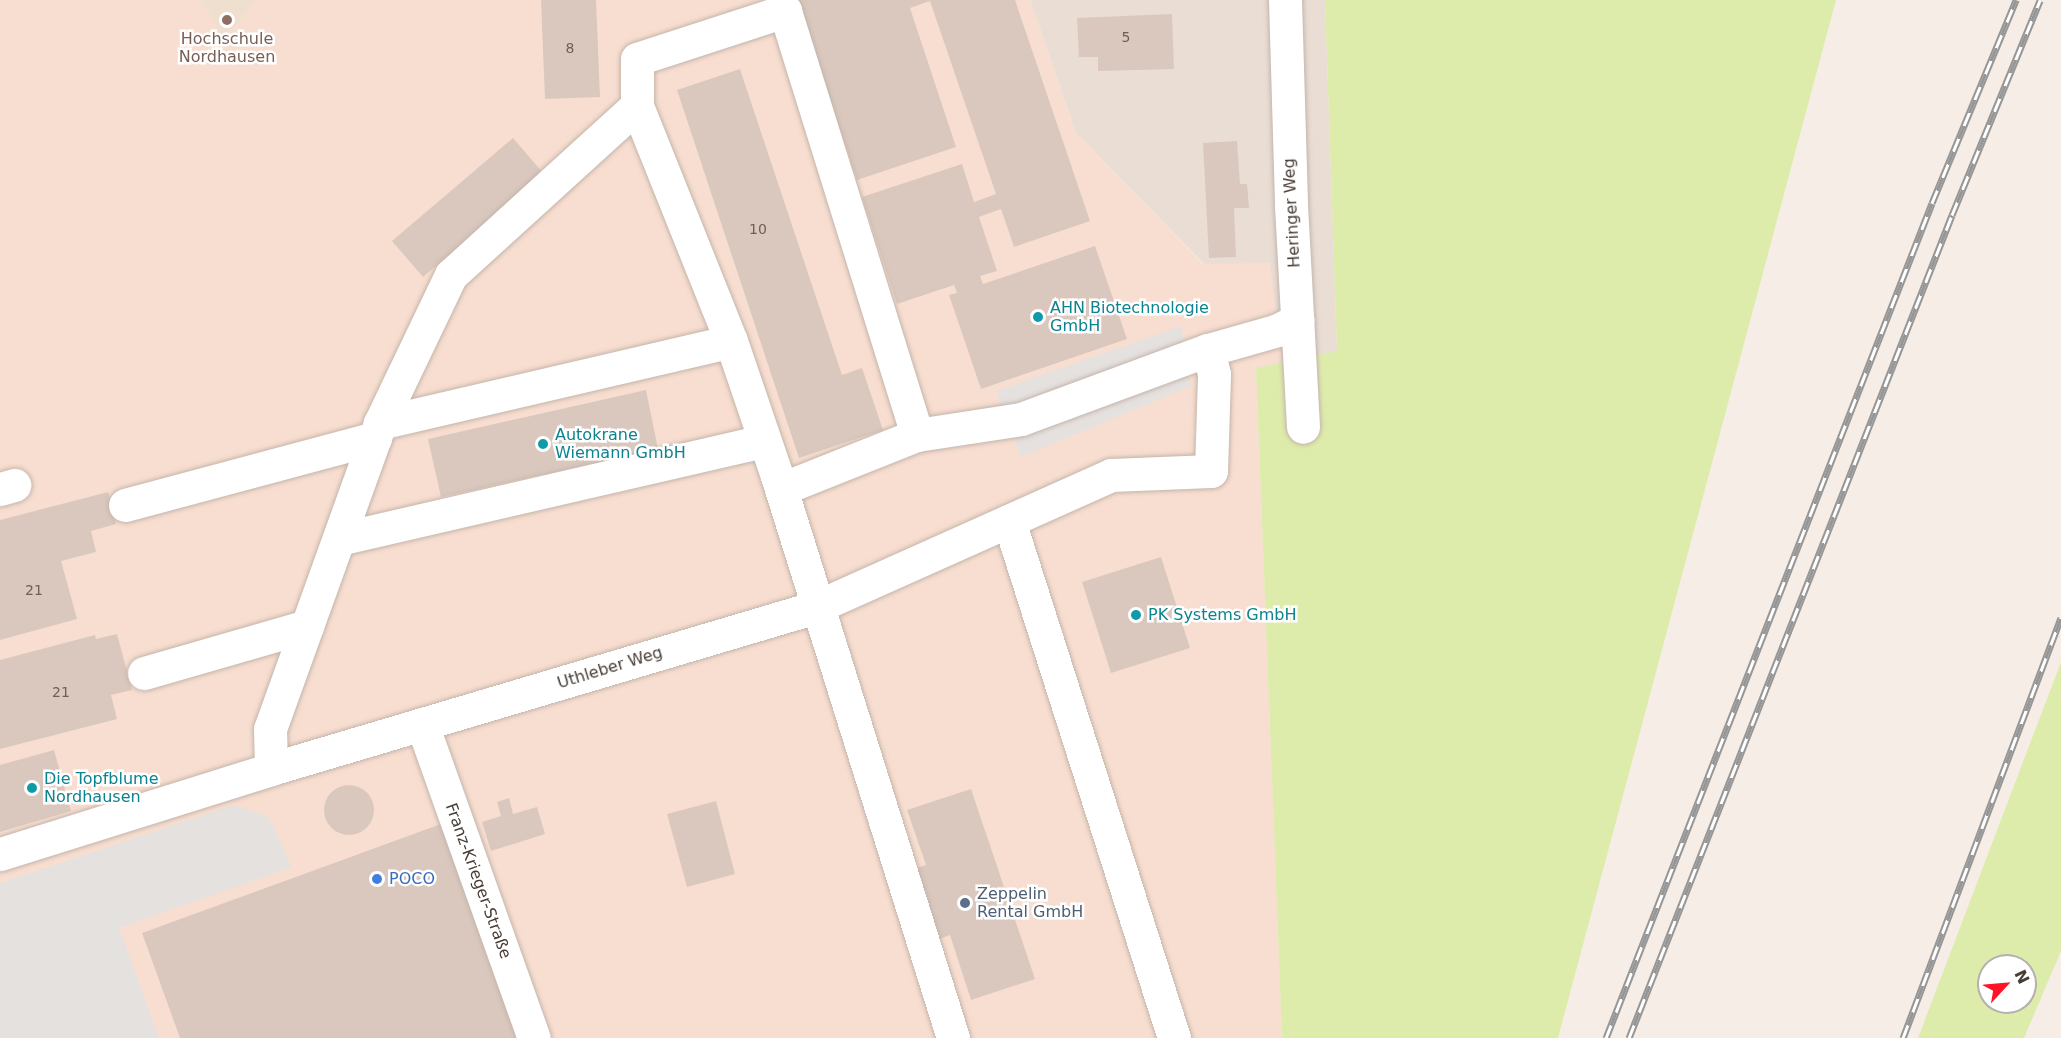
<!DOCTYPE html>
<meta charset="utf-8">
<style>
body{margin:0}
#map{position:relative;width:2061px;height:1038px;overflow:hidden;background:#f5ede6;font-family:"DejaVu Sans",sans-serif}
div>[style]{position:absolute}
.residential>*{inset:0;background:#e9ddd4}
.commercial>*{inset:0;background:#f8ded0}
.education>*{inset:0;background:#efdfcf}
.green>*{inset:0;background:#deecab}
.parking>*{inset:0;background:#e5e1df}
.building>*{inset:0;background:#dac8be}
.round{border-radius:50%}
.roads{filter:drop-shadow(0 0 2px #c4b5ab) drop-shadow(0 0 2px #c4b5ab)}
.minor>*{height:33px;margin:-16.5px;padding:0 16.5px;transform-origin:16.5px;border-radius:16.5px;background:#fff}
.rail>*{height:7px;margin-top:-3.5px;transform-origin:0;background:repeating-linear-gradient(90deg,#fff 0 14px,#969696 0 28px);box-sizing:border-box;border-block:2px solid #969696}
.dots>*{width:16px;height:16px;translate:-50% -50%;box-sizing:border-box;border:3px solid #fff;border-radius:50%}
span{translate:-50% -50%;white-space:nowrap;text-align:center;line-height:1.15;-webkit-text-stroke:5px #fff;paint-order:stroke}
.number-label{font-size:14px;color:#6c5f57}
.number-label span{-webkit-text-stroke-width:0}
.education-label{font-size:16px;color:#785e54}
.street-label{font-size:16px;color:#483c35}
.culture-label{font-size:16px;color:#0d838f}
.left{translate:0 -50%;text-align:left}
.shop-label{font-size:16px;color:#366cbe}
.service-label{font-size:16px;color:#4e5e75}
.north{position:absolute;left:1977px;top:954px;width:60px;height:60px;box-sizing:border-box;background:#fff;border:2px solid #b6b1ae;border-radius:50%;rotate:64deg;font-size:16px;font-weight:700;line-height:24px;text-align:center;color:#483c35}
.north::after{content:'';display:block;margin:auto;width:21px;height:27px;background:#ff1326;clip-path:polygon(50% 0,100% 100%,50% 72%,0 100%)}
</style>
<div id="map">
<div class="residential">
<i style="clip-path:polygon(1030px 0,1325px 0,1337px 351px,1256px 368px,1204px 264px,1076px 133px)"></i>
</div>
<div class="commercial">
<i style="clip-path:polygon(0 0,1030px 0,1076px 133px,1203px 264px,1270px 263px,1282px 361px,1256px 368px,1282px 1038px,0 1038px)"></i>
</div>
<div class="education">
<i style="clip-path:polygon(202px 0,256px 0,224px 40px)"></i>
</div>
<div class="green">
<i style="clip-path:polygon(1325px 0,1836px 0,1558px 1038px,1282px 1038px,1256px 368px,1337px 351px)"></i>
<i style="clip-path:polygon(evenodd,2061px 662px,2061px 951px,2024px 1038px,1918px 1038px,2061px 662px,1989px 966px,2025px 966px,2025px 1002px,1989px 1002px,1989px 966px)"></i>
</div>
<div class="parking">
<i style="clip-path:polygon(1181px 326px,1191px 386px,1021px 457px,996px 391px)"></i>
<i style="clip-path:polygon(233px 805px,269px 817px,292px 867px,119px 928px,159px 1038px,0 1038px,0 883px)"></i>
</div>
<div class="building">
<i style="clip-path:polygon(541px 0,596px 0,600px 97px,545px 99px)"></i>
<i style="clip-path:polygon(797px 0,1015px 0,1090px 221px,1014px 247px,1001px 209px,979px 217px,997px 271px,980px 276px,983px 284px,1095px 246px,1127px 339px,981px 389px,949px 295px,957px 293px,954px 285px,897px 304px,862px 197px,962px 164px,974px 202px,996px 194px,930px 1px,910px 8px,956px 147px,857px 180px)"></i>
<i style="clip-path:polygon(1172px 14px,1174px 69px,1098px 71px,1098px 57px,1079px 57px,1077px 18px)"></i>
<i style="clip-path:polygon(740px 69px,842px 375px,862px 368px,883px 430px,799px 458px,677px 90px)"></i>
<i style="clip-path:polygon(513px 138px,544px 174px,423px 277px,392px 241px)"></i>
<i style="clip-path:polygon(1237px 141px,1240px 184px,1247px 184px,1249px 208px,1234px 208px,1236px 257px,1209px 258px,1203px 143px)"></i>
<i style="clip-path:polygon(646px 390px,658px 449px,441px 497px,428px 439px)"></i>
<i style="clip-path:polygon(108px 492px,116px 524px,91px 531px,96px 552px,61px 561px,77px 619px,0 640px,0 520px)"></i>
<i style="clip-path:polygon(1161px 557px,1190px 648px,1111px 673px,1082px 582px)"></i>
<i style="clip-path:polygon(117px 634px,132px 690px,111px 695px,117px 719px,0 749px,0 660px,95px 635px,96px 639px)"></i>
<i style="clip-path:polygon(54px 750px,71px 811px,0 832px,0 765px)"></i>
<i class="round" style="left:324px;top:785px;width:50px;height:50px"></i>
<i style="clip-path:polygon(971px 789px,1035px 979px,971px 1000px,950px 935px,934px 941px,910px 870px,926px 865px,907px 810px)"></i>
<i style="clip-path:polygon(509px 798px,513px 814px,537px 807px,545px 834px,491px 851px,482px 822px,501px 816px,497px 802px)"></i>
<i style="clip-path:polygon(716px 801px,735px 874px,687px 887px,667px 814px)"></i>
<i style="clip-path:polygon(441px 824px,520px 1038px,180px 1038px,142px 933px)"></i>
</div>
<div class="roads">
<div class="minor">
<i style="left:1285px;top:0;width:205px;rotate:88.3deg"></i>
<i style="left:1291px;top:205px;width:222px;rotate:86.9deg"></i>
<i style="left:637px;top:106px;width:47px;rotate:-90deg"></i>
<i style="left:637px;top:59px;width:156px;rotate:-18deg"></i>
<i style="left:785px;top:11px;width:444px;rotate:72.7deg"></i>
<i style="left:380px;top:423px;width:360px;rotate:-13.1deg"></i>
<i style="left:0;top:489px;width:15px;rotate:-16deg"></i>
<i style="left:781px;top:489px;width:146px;rotate:-21.7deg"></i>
<i style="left:917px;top:435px;width:105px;rotate:-8.7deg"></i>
<i style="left:1021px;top:419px;width:199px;rotate:-20.3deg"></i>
<i style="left:1208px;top:350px;width:73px;rotate:-15.9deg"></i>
<i style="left:1278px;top:330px;width:22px;rotate:-27deg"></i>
<i style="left:125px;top:505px;width:259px;rotate:-15deg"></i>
<i style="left:1009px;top:521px;width:543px;rotate:72.3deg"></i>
<i style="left:339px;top:539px;width:436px;rotate:-13deg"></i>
<i style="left:144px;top:673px;width:170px;rotate:-16.1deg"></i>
<i style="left:422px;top:724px;width:333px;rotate:70.4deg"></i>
<i style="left:271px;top:769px;width:40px;rotate:-91.4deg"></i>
<i style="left:270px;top:729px;width:325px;rotate:-70.2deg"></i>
<i style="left:380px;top:423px;width:164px;rotate:-64.4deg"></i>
<i style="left:451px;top:275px;width:251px;rotate:-42.3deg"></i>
<i style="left:637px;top:106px;width:253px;rotate:68.2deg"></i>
<i style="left:731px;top:341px;width:143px;rotate:71.2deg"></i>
<i style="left:777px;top:476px;width:589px;rotate:72.61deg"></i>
<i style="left:0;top:854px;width:284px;rotate:-17.4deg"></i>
<i style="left:271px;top:769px;width:569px;rotate:-16.55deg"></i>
<i style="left:816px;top:607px;width:323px;rotate:-24.1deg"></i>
<i style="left:1111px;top:475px;width:100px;rotate:-2.3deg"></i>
<i style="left:1211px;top:471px;width:97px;rotate:-88.2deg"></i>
<i style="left:1214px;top:374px;width:25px;rotate:-104deg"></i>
</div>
</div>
<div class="rail">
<i style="left:1606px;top:1038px;width:896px;rotate:-68.67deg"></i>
<i style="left:1932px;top:203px;width:220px;rotate:-67.5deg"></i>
<i style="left:1629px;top:1038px;width:884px;rotate:-68.57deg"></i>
<i style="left:1952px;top:215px;width:232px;rotate:-67.7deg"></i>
<i style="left:1903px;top:1038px;width:449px;rotate:-69.4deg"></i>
</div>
<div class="dots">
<i style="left:227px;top:20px;background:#8d6e63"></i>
<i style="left:1038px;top:317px;background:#0f9aa8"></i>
<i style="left:543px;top:444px;background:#0f9aa8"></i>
<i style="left:1136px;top:615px;background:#0f9aa8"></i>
<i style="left:32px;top:788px;background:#0f9aa8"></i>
<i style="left:377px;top:879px;background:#3f7fe0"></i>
<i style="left:965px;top:903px;background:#5c6f8a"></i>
</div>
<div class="number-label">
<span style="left:1126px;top:37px">5</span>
<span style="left:570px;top:48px">8</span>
<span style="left:758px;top:229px">10</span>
<span style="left:34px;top:590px">21</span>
<span style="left:61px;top:692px">21</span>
</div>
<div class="education-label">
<span style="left:227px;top:48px">Hochschule<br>Nordhausen</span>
</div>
<div class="street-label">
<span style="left:1292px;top:213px;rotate:-93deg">Heringer Weg</span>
<span style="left:610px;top:668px;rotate:-17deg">Uthleber Weg</span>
<span style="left:478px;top:881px;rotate:70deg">Franz-Krieger-Straße</span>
</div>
<div class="culture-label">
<span class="left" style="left:1050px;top:317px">AHN Biotechnologie<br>GmbH</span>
<span class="left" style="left:555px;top:444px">Autokrane<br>Wiemann GmbH</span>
<span class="left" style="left:1148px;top:615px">PK Systems GmbH</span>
<span class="left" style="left:44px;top:788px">Die Topfblume<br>Nordhausen</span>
</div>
<div class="shop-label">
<span class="left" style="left:389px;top:879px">POCO</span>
</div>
<div class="service-label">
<span class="left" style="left:977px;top:903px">Zeppelin<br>Rental GmbH</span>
</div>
<div class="north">N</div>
</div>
